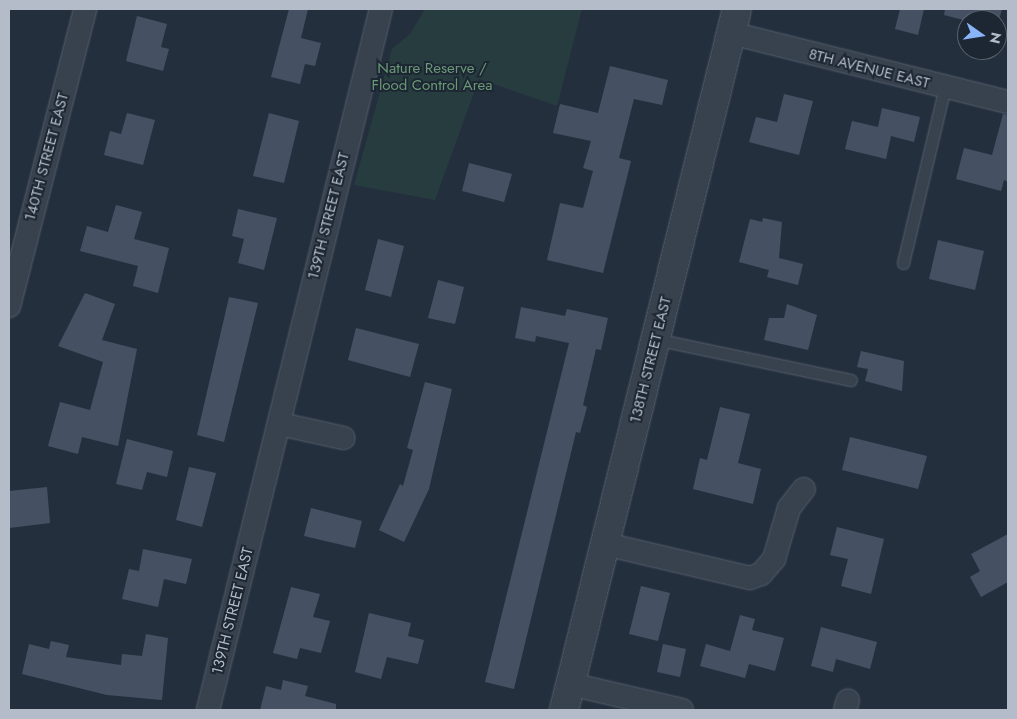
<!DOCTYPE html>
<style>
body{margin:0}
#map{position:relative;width:1017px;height:719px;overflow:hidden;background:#242f3e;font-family:Jost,sans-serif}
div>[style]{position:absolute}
.green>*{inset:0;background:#263c3f}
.building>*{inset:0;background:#455162}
.roads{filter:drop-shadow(0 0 1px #565f6c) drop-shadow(0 0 1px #565f6c)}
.service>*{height:11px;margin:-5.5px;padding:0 5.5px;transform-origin:5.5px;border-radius:5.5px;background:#38414e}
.minor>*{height:22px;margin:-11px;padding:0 11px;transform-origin:11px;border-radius:11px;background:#38414e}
.tertiary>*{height:28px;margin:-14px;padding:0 14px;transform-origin:14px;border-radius:14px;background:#38414e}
span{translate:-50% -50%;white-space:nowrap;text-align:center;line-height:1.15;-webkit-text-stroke:4px #1d2633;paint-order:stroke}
.park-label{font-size:15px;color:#6b9a76}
.street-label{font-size:15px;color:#b4bcc9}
.frame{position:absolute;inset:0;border:10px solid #b4bcc9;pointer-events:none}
.north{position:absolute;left:957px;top:10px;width:50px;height:50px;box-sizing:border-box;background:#1d2633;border:1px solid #59626f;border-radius:50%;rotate:103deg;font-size:14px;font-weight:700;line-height:20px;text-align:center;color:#b4bcc9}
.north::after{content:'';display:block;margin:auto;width:18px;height:22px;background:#8ab4f8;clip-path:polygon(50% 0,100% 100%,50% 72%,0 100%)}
</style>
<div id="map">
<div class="green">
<i style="clip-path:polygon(425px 9px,582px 9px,557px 106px,479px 79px,435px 200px,354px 185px,392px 49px,410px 34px)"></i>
</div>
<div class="building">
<i style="clip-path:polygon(289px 9px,308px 9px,301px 38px,321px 43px,315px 66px,305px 64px,300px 84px,271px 77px)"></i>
<i style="clip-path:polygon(900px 9px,924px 9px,918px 35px,895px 29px)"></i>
<i style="clip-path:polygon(945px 9px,1002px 9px,997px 27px,997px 20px,967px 21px,944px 15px)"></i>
<i style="clip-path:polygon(137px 16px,167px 24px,161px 47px,169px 49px,163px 71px,126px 61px)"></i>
<i style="clip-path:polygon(610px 66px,668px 80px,662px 105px,634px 99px,619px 158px,631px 161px,603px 273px,547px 260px,560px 203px,583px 208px,593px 171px,583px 168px,591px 141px,553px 133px,560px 104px,598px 113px)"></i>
<i style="clip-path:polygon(784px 94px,813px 101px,799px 155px,749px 142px,756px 117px,777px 122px)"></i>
<i style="clip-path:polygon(882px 108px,920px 117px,914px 142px,891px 136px,886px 159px,845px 149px,852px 121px,878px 127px)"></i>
<i style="clip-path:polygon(127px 113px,155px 120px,143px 165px,104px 155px,110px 131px,121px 134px)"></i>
<i style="clip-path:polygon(269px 113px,299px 121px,284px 183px,253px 176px)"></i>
<i style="clip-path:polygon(1003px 114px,1008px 115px,1008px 182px,1004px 180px,1001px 191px,956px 179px,964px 148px,992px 155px)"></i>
<i style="clip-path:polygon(469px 163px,512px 174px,504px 202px,462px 191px)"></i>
<i style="clip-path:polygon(116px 205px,142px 212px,134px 239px,169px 248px,158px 293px,133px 286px,138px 266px,80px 251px,87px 226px,108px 232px)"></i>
<i style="clip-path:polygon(238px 209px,277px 218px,264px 270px,238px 263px,244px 239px,232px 236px)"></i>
<i style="clip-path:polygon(763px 218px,782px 222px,779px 258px,803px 264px,798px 285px,767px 277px,769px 270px,739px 262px,750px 219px,762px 222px)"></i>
<i style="clip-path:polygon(378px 239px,404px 246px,391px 297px,365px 290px)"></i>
<i style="clip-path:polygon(938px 240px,984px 251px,975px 290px,929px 279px)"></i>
<i style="clip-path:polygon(438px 280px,464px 287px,455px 324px,428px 318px)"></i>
<i style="clip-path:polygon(85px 293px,115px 304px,102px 340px,137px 349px,118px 446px,82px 437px,78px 454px,48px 446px,60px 402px,90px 410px,103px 362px,58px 346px)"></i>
<i style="clip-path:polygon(229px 297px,258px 303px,224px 442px,197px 435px)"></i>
<i style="clip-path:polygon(787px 304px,817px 315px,808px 350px,764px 340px,769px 318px,784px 318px)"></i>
<i style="clip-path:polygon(521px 307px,565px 316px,567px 309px,608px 318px,601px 350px,596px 349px,583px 405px,587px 407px,580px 433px,576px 432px,514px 689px,485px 682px,569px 343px,536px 336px,535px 342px,515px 338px)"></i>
<i style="clip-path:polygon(356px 328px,419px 344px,410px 377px,348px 360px)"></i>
<i style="clip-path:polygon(861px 351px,904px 361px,902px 391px,865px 381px,868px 369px,857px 367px)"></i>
<i style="clip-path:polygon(425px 382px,452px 389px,429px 489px,404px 542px,379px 530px,400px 484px,403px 486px,413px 450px,407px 448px)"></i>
<i style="clip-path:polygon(720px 407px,750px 414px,738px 463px,761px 469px,753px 504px,693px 489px,700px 458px,707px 460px)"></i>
<i style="clip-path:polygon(850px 437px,927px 456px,918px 489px,842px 470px)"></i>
<i style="clip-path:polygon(127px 439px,173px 451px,167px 477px,147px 472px,142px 490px,116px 484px)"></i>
<i style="clip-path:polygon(189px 467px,216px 473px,202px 527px,176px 520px)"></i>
<i style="clip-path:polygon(47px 487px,50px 523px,9px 528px,9px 491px)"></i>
<i style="clip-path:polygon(311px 508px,362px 521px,355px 548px,304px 536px)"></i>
<i style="clip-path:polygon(837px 527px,884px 539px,871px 594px,841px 586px,848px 559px,830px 555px)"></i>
<i style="clip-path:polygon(1008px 534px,1008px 582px,981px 597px,970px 577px,980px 571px,971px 554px)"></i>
<i style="clip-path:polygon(143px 549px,192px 559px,186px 584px,164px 579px,158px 607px,122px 599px,129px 569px,139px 571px)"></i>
<i style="clip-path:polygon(641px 586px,670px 593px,658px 641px,629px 634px)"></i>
<i style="clip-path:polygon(291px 587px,320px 594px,313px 617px,330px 621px,321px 653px,300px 648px,297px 659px,273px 653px)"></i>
<i style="clip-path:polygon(369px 613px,411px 623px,408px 636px,424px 640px,418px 664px,387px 657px,381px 679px,355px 672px)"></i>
<i style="clip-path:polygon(740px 615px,755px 619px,752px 630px,784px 638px,775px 671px,749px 664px,745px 678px,700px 666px,706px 644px,730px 651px)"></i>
<i style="clip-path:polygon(821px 627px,877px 642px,870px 669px,836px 659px,833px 672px,811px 666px)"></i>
<i style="clip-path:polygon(146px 634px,168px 638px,162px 700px,107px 695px,22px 674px,29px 644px,49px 649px,51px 641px,69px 645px,66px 657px,121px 665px,122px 654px,142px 656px)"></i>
<i style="clip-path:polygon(663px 644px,686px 649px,680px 677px,657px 672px)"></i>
<i style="clip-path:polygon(283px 680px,308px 686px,305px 696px,336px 704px,336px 710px,260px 710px,266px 686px,281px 690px)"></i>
</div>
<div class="roads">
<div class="service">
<i style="left:903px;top:263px;width:181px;rotate:-76.6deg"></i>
<i style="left:655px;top:339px;width:200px;rotate:11.8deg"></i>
</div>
<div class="minor">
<i style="left:731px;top:33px;width:285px;rotate:14deg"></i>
<i style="left:9px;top:306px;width:307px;rotate:-75.6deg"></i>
<i style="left:280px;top:424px;width:65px;rotate:12.5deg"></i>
<i style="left:605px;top:544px;width:149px;rotate:13.2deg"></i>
<i style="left:750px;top:578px;width:12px;rotate:-20deg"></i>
<i style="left:761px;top:574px;width:20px;rotate:-49deg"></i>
<i style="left:774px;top:559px;width:53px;rotate:-73.6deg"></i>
<i style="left:789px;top:508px;width:24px;rotate:-52deg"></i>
<i style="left:570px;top:684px;width:115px;rotate:13.1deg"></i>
<i style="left:208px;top:710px;width:722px;rotate:-76.14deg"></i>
<i style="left:845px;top:710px;width:10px;rotate:-73deg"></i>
</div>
<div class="tertiary">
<i style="left:564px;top:710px;width:722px;rotate:-76.14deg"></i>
</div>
</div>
<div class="park-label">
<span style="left:432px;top:77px">Nature Reserve /<br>Flood Control Area</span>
</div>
<div class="street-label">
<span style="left:869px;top:69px;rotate:14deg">8TH AVENUE EAST</span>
<span style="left:47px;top:157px;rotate:-75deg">140TH STREET EAST</span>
<span style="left:329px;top:216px;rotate:-76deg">139TH STREET EAST</span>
<span style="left:651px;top:360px;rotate:-76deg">138TH STREET EAST</span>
<span style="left:233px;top:611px;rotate:-76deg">139TH STREET EAST</span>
</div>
<div class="frame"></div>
<div class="north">N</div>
</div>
